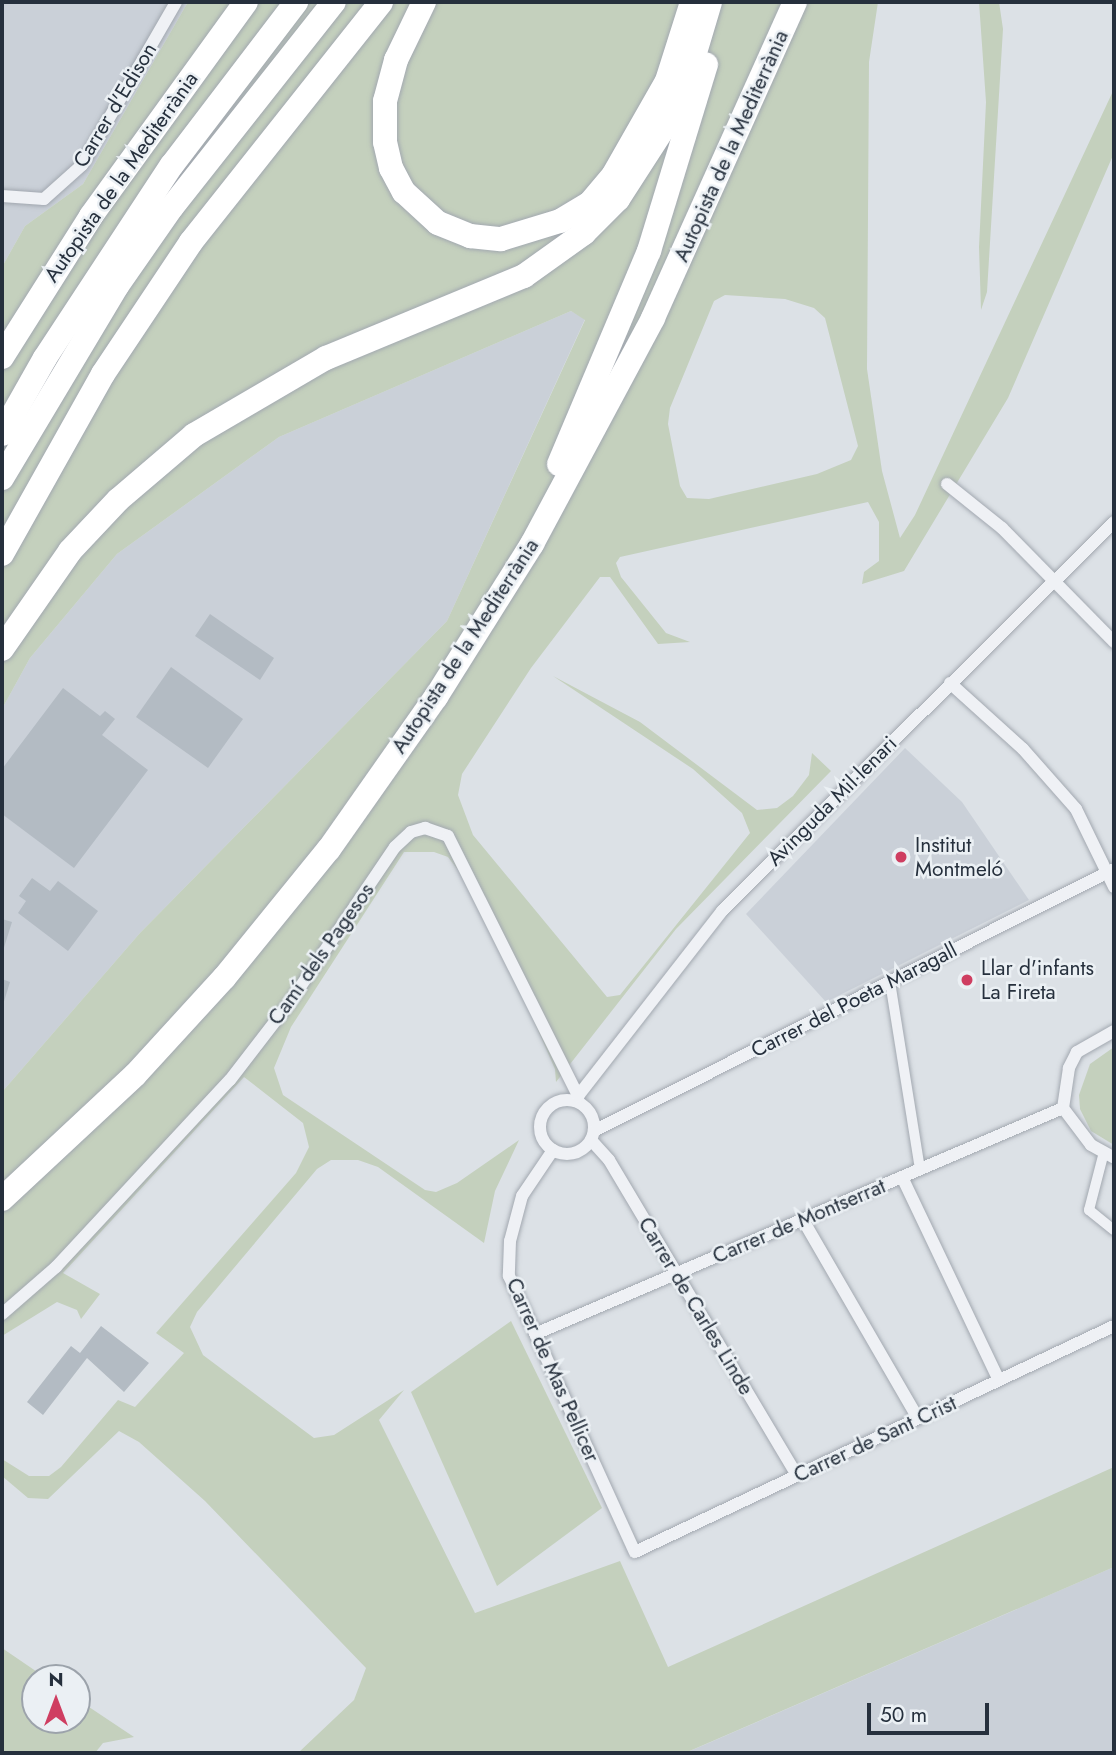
<!DOCTYPE html>
<meta charset="utf-8">
<style>
body{margin:0}
#map{position:relative;width:1116px;height:1755px;overflow:hidden;background:#dce1e6;font-family:Jost,sans-serif}
div>[style]{position:absolute}
.built>*{inset:0;background:#cad0d8}
.green>*{inset:0;background:#c4d0bd}
.building>*{inset:0;background:#b3bbc3}
.roads{filter:drop-shadow(0 0 2px #a2a8b0) drop-shadow(0 0 2px #a2a8b0)}
.pedestrian>*{height:10px;margin:-5px;padding:0 5px;transform-origin:5px;border-radius:5px;background:#eff1f5}
.minor>*{height:12px;margin:-6px;padding:0 6px;transform-origin:6px;border-radius:6px;background:#eff1f5}
.minor>.ring{margin:-6px;padding:0;box-sizing:content-box;background:none;border:12px solid #eff1f5;border-radius:50%}
.motorway>*{height:24px;margin:-12px;padding:0 12px;transform-origin:12px;border-radius:12px;background:#fff}
.dots>*{width:19px;height:19px;translate:-50% -50%;box-sizing:border-box;border:4px solid #ebf0f4;border-radius:50%}
span{translate:-50% -50%;white-space:nowrap;text-align:center;line-height:1.15;-webkit-text-stroke:5px #ebf0f4;paint-order:stroke}
.street-label{font-size:21px;color:#26303d}
.poi-label{font-size:21px;color:#26303d}
.left{translate:0 -50%;text-align:left}
.frame{position:absolute;inset:0;border:4px solid #26303d;pointer-events:none}
.north{position:absolute;left:21px;top:1664px;width:70px;height:70px;box-sizing:border-box;background:#ebf0f4;border:2px solid #9ca3ab;border-radius:50%;rotate:0deg;font-size:19px;font-weight:700;line-height:28px;text-align:center;color:#26303d}
.north::after{content:'';display:block;margin:auto;width:24px;height:32px;background:#cf3e61;clip-path:polygon(50% 0,100% 100%,50% 72%,0 100%)}
.scale{position:absolute;left:867px;top:1703px;width:122px;height:32px;box-sizing:border-box;border:4px solid #26303d;border-top:0;padding-left:9px;font-size:21px;line-height:24px;white-space:nowrap;color:#26303d;-webkit-text-stroke:5px #ebf0f4;paint-order:stroke}
</style>
<div id="map">
<div class="built">
<i style="clip-path:polygon(2px 2px,188px 2px,83px 184px,25px 226px,2px 267px)"></i>
<i style="clip-path:polygon(571px 311px,585px 319px,447px 621px,140px 933px,2px 1092px,2px 709px,30px 658px,117px 554px,279px 437px)"></i>
<i style="clip-path:polygon(905px 748px,962px 802px,1029px 900px,826px 1002px,746px 914px)"></i>
<i style="clip-path:polygon(1114px 1567px,1114px 1753px,685px 1753px,704px 1745px)"></i>
</div>
<div class="green">
<i style="clip-path:polygon(evenodd,188px 2px,878px 2px,869px 62px,867px 369px,882px 471px,900px 538px,915px 515px,1114px 89px,1114px 153px,1008px 398px,904px 571px,862px 584px,864px 572px,879px 561px,879px 522px,868px 502px,620px 557px,616px 563px,621px 577px,666px 633px,690px 642px,658px 644px,610px 577px,600px 577px,531px 668px,462px 774px,458px 795px,473px 835px,607px 997px,620px 995px,750px 833px,742px 813px,693px 769px,553px 676px,640px 722px,757px 810px,777px 808px,793px 796px,809px 775px,812px 753px,831px 771px,676px 929px,556px 1082px,555px 1069px,514px 976px,461px 874px,448px 857px,434px 852px,404px 852px,291px 1027px,274px 1068px,283px 1095px,425px 1190px,436px 1192px,457px 1183px,519px 1140px,495px 1191px,484px 1243px,378px 1167px,358px 1160px,331px 1160px,317px 1169px,197px 1312px,190px 1327px,203px 1355px,314px 1438px,334px 1435px,404px 1390px,379px 1420px,475px 1613px,620px 1561px,668px 1667px,1114px 1467px,1114px 1567px,685px 1753px,298px 1753px,354px 1700px,366px 1668px,205px 1501px,139px 1442px,119px 1431px,48px 1499px,28px 1498px,2px 1476px,2px 1459px,29px 1476px,49px 1476px,61px 1467px,118px 1400px,135px 1407px,184px 1353px,156px 1333px,296px 1173px,309px 1147px,303px 1123px,244px 1077px,63px 1273px,100px 1294px,81px 1319px,77px 1310px,57px 1302px,2px 1336px,2px 1092px,140px 933px,447px 621px,585px 320px,571px 311px,279px 437px,117px 554px,30px 658px,2px 709px,2px 267px,25px 226px,83px 184px,188px 2px,725px 295px,785px 299px,814px 308px,825px 318px,858px 446px,851px 460px,817px 474px,709px 499px,687px 498px,680px 486px,668px 424px,670px 408px,714px 301px,725px 295px)"></i>
<i style="clip-path:polygon(979px 2px,999px 2px,1003px 29px,987px 292px,981px 310px,979px 247px,986px 102px)"></i>
<i style="clip-path:polygon(1114px 1047px,1114px 1145px,1091px 1131px,1080px 1109px,1079px 1095px,1090px 1064px)"></i>
<i style="clip-path:polygon(511px 1321px,602px 1508px,497px 1586px,411px 1392px)"></i>
<i style="clip-path:polygon(2px 1648px,46px 1678px,35px 1678px,35px 1720px,77px 1720px,77px 1699px,134px 1737px,103px 1743px,95px 1753px,2px 1753px)"></i>
</div>
<div class="building">
<i style="clip-path:polygon(210px 614px,274px 658px,260px 680px,195px 636px)"></i>
<i style="clip-path:polygon(171px 667px,243px 719px,208px 768px,136px 717px)"></i>
<i style="clip-path:polygon(63px 688px,100px 716px,105px 711px,115px 719px,102px 735px,148px 770px,74px 868px,2px 814px,2px 769px)"></i>
<i style="clip-path:polygon(32px 878px,50px 891px,58px 881px,98px 911px,68px 951px,18px 913px,26px 901px,19px 896px)"></i>
<i style="clip-path:polygon(2px 919px,12px 922px,2px 954px)"></i>
<i style="clip-path:polygon(2px 979px,10px 982px,2px 1008px)"></i>
<i style="clip-path:polygon(101px 1326px,149px 1363px,124px 1392px,87px 1358px,43px 1415px,27px 1402px,71px 1346px,80px 1353px)"></i>
</div>
<div class="roads">
<div class="pedestrian">
<i style="left:890px;top:982px;width:189px;rotate:80.9deg"></i>
<i style="left:1104px;top:1152px;width:60px;rotate:104.5deg"></i>
<i style="left:1089px;top:1210px;width:32px;rotate:39deg"></i>
</div>
<div class="minor">
<i style="left:2px;top:196px;width:42px;rotate:4.1deg"></i>
<i style="left:44px;top:199px;width:51px;rotate:-41.8deg"></i>
<i style="left:82px;top:165px;width:188px;rotate:-60deg"></i>
<i style="left:947px;top:484px;width:70px;rotate:38.7deg"></i>
<i style="left:1002px;top:528px;width:160px;rotate:45.5deg"></i>
<i style="left:950px;top:683px;width:98px;rotate:42.1deg"></i>
<i style="left:1023px;top:749px;width:80px;rotate:48.5deg"></i>
<i style="left:1076px;top:809px;width:87px;rotate:64deg"></i>
<i style="left:1114px;top:1031px;width:43px;rotate:150.4deg"></i>
<i style="left:1077px;top:1052px;width:18px;rotate:117deg"></i>
<i style="left:1069px;top:1068px;width:40px;rotate:98.5deg"></i>
<i style="left:1063px;top:1108px;width:46px;rotate:52.9deg"></i>
<i style="left:1091px;top:1145px;width:26px;rotate:29deg"></i>
<i class="ring" style="left:540px;top:1100px;width:42px;height:42px"></i>
<i style="left:578px;top:1102px;width:6px;rotate:-90deg"></i>
<i style="left:578px;top:1096px;width:234px;rotate:-52.1deg"></i>
<i style="left:722px;top:911px;width:552px;rotate:-44.78deg"></i>
<i style="left:594px;top:1131px;width:582px;rotate:-26.74deg"></i>
<i style="left:591px;top:1140px;width:27px;rotate:48deg"></i>
<i style="left:609px;top:1160px;width:367px;rotate:59.2deg"></i>
<i style="left:553px;top:1150px;width:55px;rotate:124deg"></i>
<i style="left:522px;top:1196px;width:47px;rotate:104.9deg"></i>
<i style="left:510px;top:1241px;width:35px;rotate:92deg"></i>
<i style="left:509px;top:1276px;width:303px;rotate:65.5deg"></i>
<i style="left:635px;top:1552px;width:530px;rotate:-25.26deg"></i>
<i style="left:902px;top:1177px;width:225px;rotate:64.5deg"></i>
<i style="left:803px;top:1220px;width:229px;rotate:59.9deg"></i>
<i style="left:2px;top:1314px;width:72px;rotate:-41deg"></i>
<i style="left:56px;top:1267px;width:255px;rotate:-47.1deg"></i>
<i style="left:230px;top:1080px;width:98px;rotate:-52.4deg"></i>
<i style="left:290px;top:1002px;width:187px;rotate:-55.9deg"></i>
<i style="left:395px;top:847px;width:22px;rotate:-43deg"></i>
<i style="left:411px;top:832px;width:15px;rotate:-16deg"></i>
<i style="left:425px;top:828px;width:24px;rotate:19deg"></i>
<i style="left:448px;top:836px;width:291px;rotate:63.4deg"></i>
<i style="left:535px;top:1334px;width:574px;rotate:-23.17deg"></i>
</div>
<div class="motorway">
<i style="left:424px;top:2px;width:64px;rotate:115.8deg"></i>
<i style="left:396px;top:60px;width:42px;rotate:105deg"></i>
<i style="left:385px;top:101px;width:41px;rotate:90deg"></i>
<i style="left:385px;top:142px;width:27px;rotate:77deg"></i>
<i style="left:391px;top:168px;width:27px;rotate:62deg"></i>
<i style="left:404px;top:192px;width:46px;rotate:42.4deg"></i>
<i style="left:438px;top:223px;width:35px;rotate:22deg"></i>
<i style="left:470px;top:236px;width:31px;rotate:6deg"></i>
<i style="left:501px;top:239px;width:62px;rotate:-17deg"></i>
<i style="left:560px;top:221px;width:35px;rotate:-31deg"></i>
<i style="left:590px;top:203px;width:38px;rotate:-50deg"></i>
<i style="left:614px;top:174px;width:107px;rotate:-60.3deg"></i>
<i style="left:667px;top:81px;width:83px;rotate:-72.4deg"></i>
<i style="left:2px;top:357px;width:167px;rotate:-57.7deg"></i>
<i style="left:91px;top:216px;width:264px;rotate:-54.1deg"></i>
<i style="left:2px;top:434px;width:87px;rotate:-60.5deg"></i>
<i style="left:45px;top:358px;width:231px;rotate:-56.7deg"></i>
<i style="left:172px;top:165px;width:205px;rotate:-52.7deg"></i>
<i style="left:559px;top:464px;width:231px;rotate:-67.1deg"></i>
<i style="left:649px;top:251px;width:195px;rotate:-73deg"></i>
<i style="left:2px;top:478px;width:224px;rotate:-59.1deg"></i>
<i style="left:117px;top:286px;width:96px;rotate:-55.2deg"></i>
<i style="left:172px;top:207px;width:261px;rotate:-51.7deg"></i>
<i style="left:2px;top:554px;width:206px;rotate:-60.7deg"></i>
<i style="left:103px;top:374px;width:159px;rotate:-56.3deg"></i>
<i style="left:191px;top:242px;width:306px;rotate:-51.6deg"></i>
<i style="left:2px;top:649px;width:119px;rotate:-55.2deg"></i>
<i style="left:70px;top:551px;width:70px;rotate:-46.7deg"></i>
<i style="left:118px;top:500px;width:100px;rotate:-40.5deg"></i>
<i style="left:194px;top:435px;width:153px;rotate:-30.3deg"></i>
<i style="left:326px;top:358px;width:214px;rotate:-22.5deg"></i>
<i style="left:524px;top:276px;width:74px;rotate:-35.6deg"></i>
<i style="left:584px;top:233px;width:48px;rotate:-45deg"></i>
<i style="left:618px;top:199px;width:94px;rotate:-57.2deg"></i>
<i style="left:669px;top:120px;width:48px;rotate:-66.6deg"></i>
<i style="left:688px;top:76px;width:77px;rotate:-73.4deg"></i>
<i style="left:2px;top:1199px;width:182px;rotate:-43deg"></i>
<i style="left:135px;top:1075px;width:132px;rotate:-47.5deg"></i>
<i style="left:224px;top:978px;width:166px;rotate:-50.9deg"></i>
<i style="left:329px;top:849px;width:186px;rotate:-54.9deg"></i>
<i style="left:436px;top:697px;width:181px;rotate:-57.9deg"></i>
<i style="left:532px;top:544px;width:256px;rotate:-61.8deg"></i>
<i style="left:653px;top:318px;width:346px;rotate:-65.8deg"></i>
</div>
</div>
<div class="dots">
<i style="left:901px;top:857px;background:#cf3e61"></i>
<i style="left:967px;top:980px;background:#cf3e61"></i>
</div>
<div class="street-label">
<span style="left:115px;top:105px;rotate:-59deg">Carrer d'Edison</span>
<span style="left:731px;top:146px;rotate:-66deg">Autopista de la Mediterrània</span>
<span style="left:121px;top:177px;rotate:-55deg">Autopista de la Mediterrània</span>
<span style="left:465px;top:646px;rotate:-57deg">Autopista de la Mediterrània</span>
<span style="left:832px;top:801px;rotate:-45deg">Avinguda Mil·lenari</span>
<span style="left:321px;top:954px;rotate:-55deg">Camí dels Pagesos</span>
<span style="left:854px;top:1000px;rotate:-27deg">Carrer del Poeta Maragall</span>
<span style="left:799px;top:1221px;rotate:-23deg">Carrer de Montserrat</span>
<span style="left:696px;top:1306px;rotate:59deg">Carrer de Carles Linde</span>
<span style="left:553px;top:1370px;rotate:66deg">Carrer de Mas Pellicer</span>
<span style="left:875px;top:1439px;rotate:-25deg">Carrer de Sant Crist</span>
</div>
<div class="poi-label">
<span class="left" style="left:915px;top:857px">Institut<br>Montmeló</span>
<span class="left" style="left:981px;top:980px">Llar d'infants<br>La Fireta</span>
</div>
<div class="frame"></div>
<div class="north">N</div>
<div class="scale">50 m</div>
</div>
